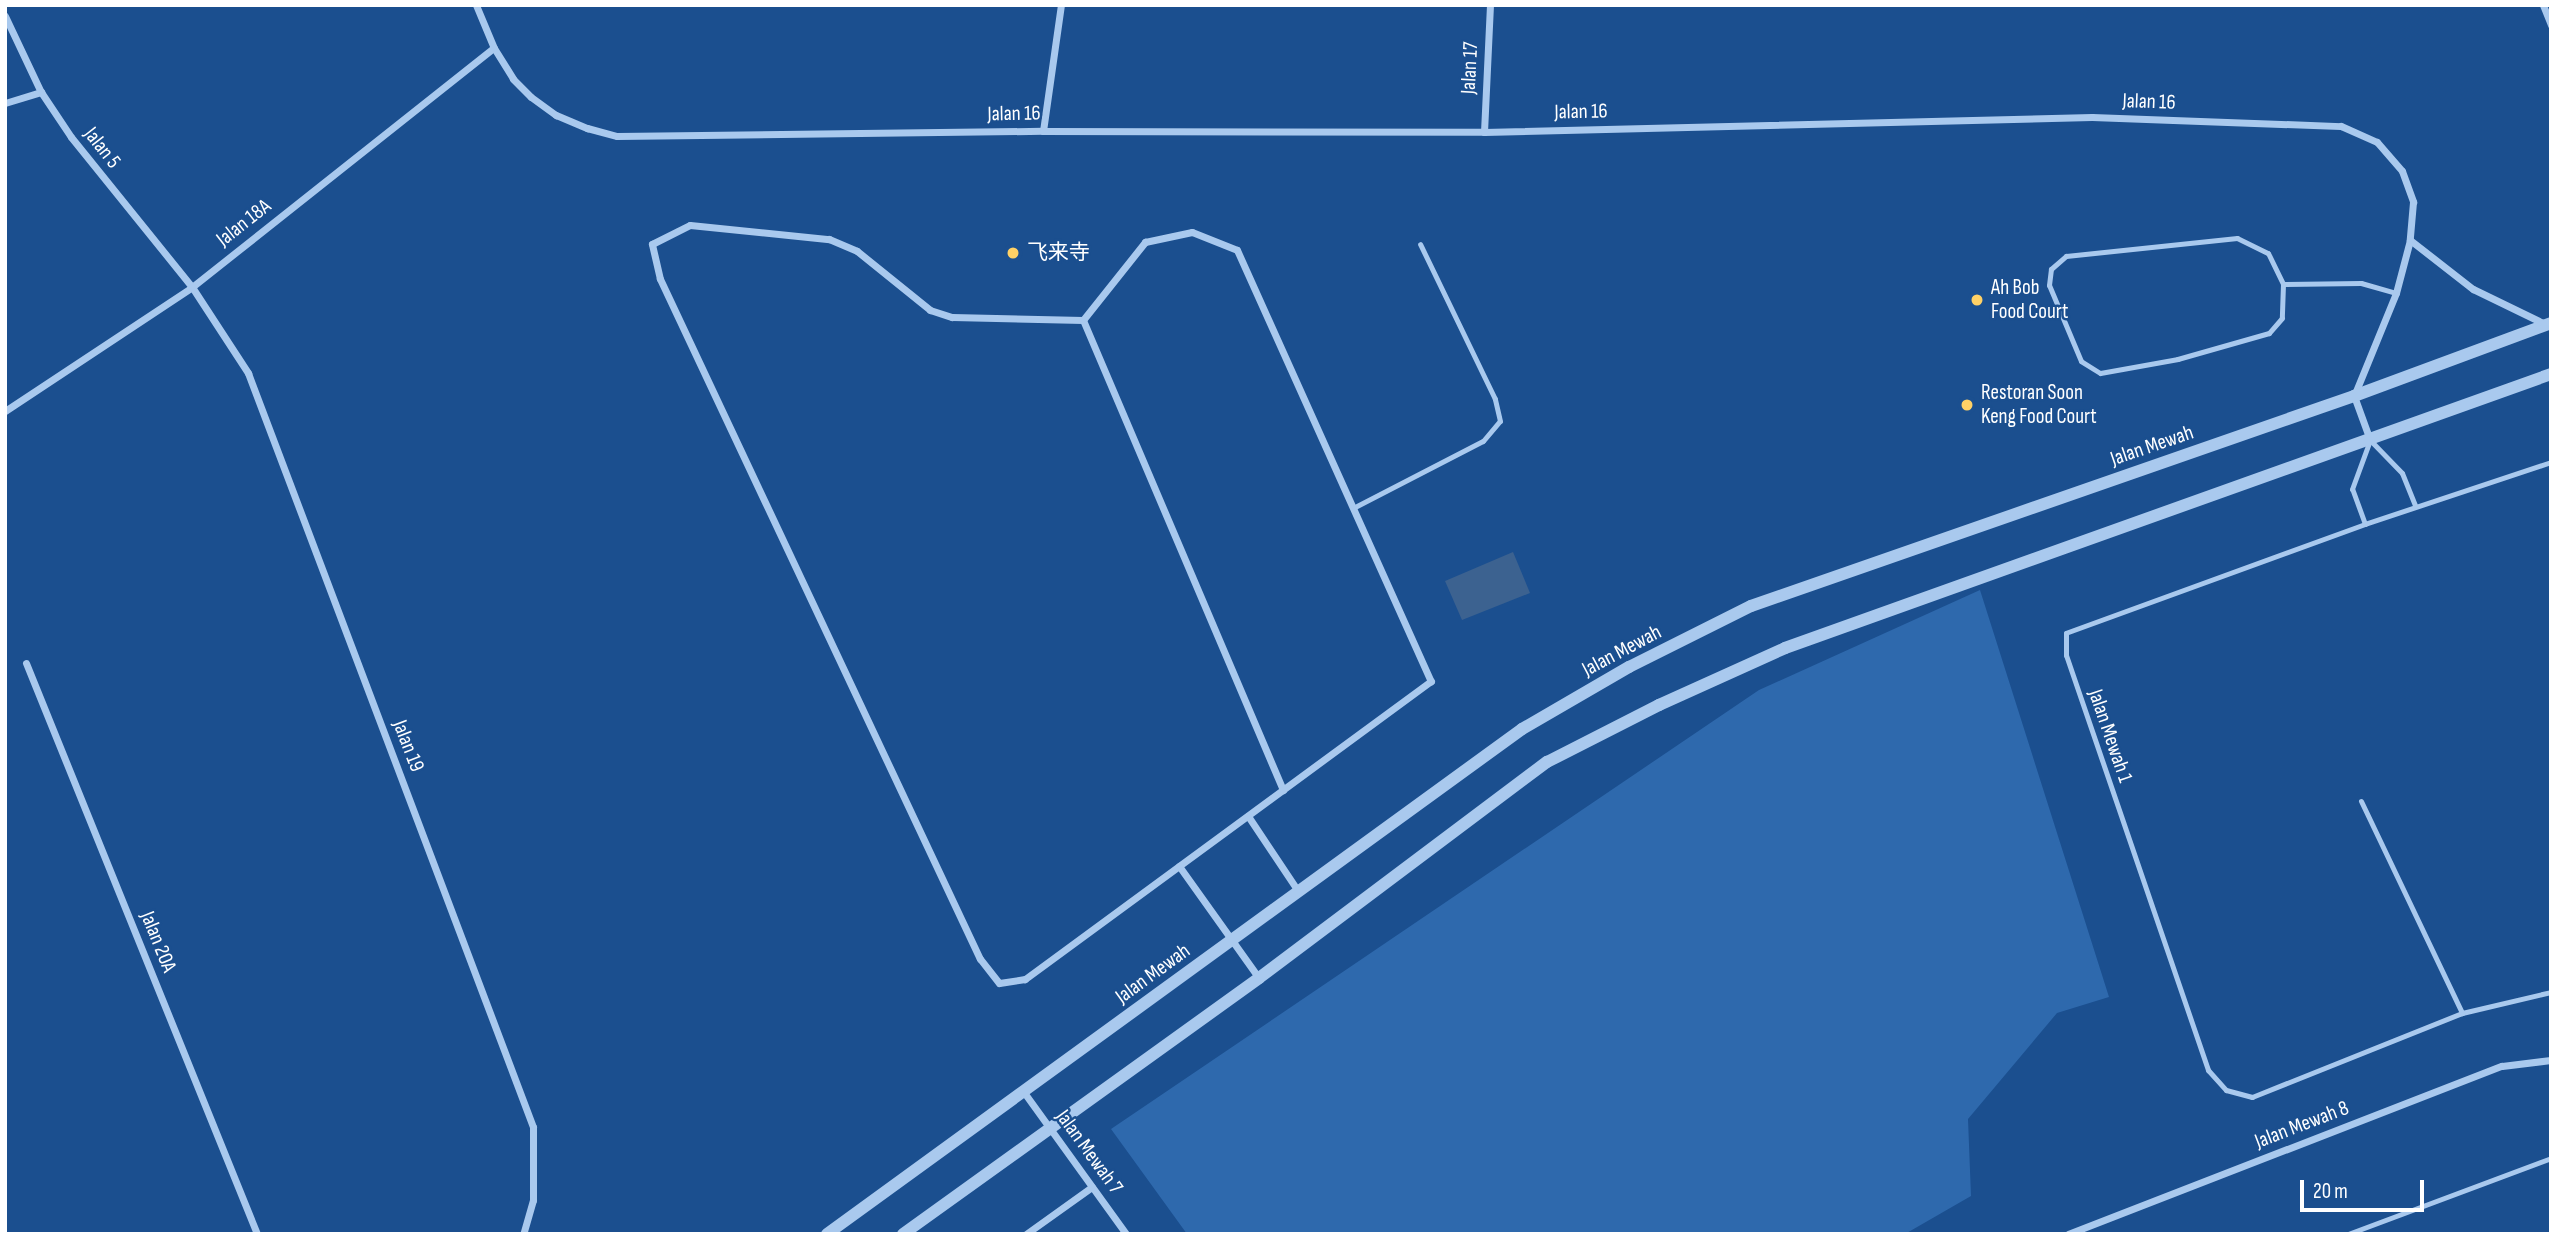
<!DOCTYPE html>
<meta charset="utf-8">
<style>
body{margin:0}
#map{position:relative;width:2556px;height:1239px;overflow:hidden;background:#1b4f8f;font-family:"Sofia Sans Condensed","Noto Sans SC",sans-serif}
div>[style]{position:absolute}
.green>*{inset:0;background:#2e69ad}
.water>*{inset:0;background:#3c6290}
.service>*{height:5px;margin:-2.5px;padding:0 2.5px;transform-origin:2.5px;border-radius:2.5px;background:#a9c9ee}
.minor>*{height:7px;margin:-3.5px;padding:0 3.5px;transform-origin:3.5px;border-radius:3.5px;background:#a9c9ee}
.tertiary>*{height:12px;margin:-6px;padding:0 6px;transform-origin:6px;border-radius:6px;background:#a9c9ee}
.dots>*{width:19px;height:19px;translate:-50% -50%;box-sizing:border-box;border:4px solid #1b4f8f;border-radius:50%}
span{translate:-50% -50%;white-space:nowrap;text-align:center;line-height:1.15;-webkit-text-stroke:5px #1b4f8f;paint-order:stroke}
.street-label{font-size:21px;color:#fff}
.poi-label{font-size:21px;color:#fff}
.left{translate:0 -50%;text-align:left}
.frame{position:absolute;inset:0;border:7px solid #fff;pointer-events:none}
.scale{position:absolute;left:2300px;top:1180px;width:124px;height:32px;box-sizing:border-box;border:4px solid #fff;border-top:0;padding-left:9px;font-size:21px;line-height:24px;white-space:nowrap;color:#fff;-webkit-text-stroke:5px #1b4f8f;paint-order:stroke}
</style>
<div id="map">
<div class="green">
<i style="clip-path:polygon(1980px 590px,2109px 997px,2057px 1013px,1968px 1119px,1971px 1196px,1905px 1234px,1187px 1234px,1111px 1129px,1759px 690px)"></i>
</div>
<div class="water">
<i style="clip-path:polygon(1513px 552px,1530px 593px,1462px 620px,1445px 581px)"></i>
</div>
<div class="service">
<i style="left:2283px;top:284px;width:34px;rotate:92deg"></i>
<i style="left:2282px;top:318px;width:20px;rotate:131deg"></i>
<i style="left:2269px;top:333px;width:95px;rotate:164.1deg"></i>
<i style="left:2178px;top:359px;width:79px;rotate:169.8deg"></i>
<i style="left:2100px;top:373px;width:22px;rotate:-148deg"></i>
<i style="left:2081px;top:361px;width:82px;rotate:-112.8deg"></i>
<i style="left:2049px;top:285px;width:16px;rotate:-83deg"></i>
<i style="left:2051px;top:269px;width:20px;rotate:-41deg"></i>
<i style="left:2066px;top:256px;width:172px;rotate:-6deg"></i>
<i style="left:2237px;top:238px;width:34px;rotate:26deg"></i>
<i style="left:2268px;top:253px;width:34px;rotate:64deg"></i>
<i style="left:2283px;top:284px;width:78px;rotate:-0.7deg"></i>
<i style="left:2361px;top:283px;width:36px;rotate:16deg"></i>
<i style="left:2551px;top:462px;width:196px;rotate:161.6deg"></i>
<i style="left:2365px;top:524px;width:318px;rotate:160deg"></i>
<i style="left:2066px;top:633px;width:22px;rotate:90deg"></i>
<i style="left:2066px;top:655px;width:439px;rotate:71.1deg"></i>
<i style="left:2208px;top:1070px;width:27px;rotate:48deg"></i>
<i style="left:2226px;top:1090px;width:27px;rotate:15deg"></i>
<i style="left:2252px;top:1097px;width:226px;rotate:-21.8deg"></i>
<i style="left:2462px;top:1013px;width:91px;rotate:-13.3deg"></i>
<i style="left:1353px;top:508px;width:146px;rotate:-27.3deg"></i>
<i style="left:1483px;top:441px;width:26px;rotate:-50deg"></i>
<i style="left:1500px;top:421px;width:23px;rotate:-103deg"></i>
<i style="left:1495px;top:399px;width:172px;rotate:-115.8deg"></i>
<i style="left:2365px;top:524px;width:37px;rotate:-110deg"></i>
<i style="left:2352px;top:489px;width:52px;rotate:-69.8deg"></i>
<i style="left:2370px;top:440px;width:46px;rotate:45.9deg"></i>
<i style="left:2402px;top:473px;width:35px;rotate:68deg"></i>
<i style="left:2361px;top:801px;width:235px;rotate:64.5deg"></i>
<i style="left:2348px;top:1234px;width:217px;rotate:-20.5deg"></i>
</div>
<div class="minor">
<i style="left:476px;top:5px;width:47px;rotate:67.3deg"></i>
<i style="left:494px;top:48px;width:36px;rotate:58deg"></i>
<i style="left:513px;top:79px;width:25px;rotate:45deg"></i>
<i style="left:531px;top:97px;width:31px;rotate:36deg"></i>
<i style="left:556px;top:115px;width:34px;rotate:23deg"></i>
<i style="left:587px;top:128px;width:31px;rotate:15deg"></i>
<i style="left:617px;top:136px;width:426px;rotate:-0.7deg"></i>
<i style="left:1043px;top:131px;width:441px;rotate:0.1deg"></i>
<i style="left:1484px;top:132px;width:608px;rotate:-1.41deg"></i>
<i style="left:2092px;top:117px;width:249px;rotate:2.1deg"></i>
<i style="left:2341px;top:126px;width:39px;rotate:24deg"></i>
<i style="left:2377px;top:142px;width:38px;rotate:49deg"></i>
<i style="left:2402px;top:171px;width:33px;rotate:70deg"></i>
<i style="left:2413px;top:202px;width:38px;rotate:95deg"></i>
<i style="left:2410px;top:240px;width:55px;rotate:104.8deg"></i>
<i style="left:2396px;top:293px;width:111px;rotate:112.2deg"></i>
<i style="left:2354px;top:396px;width:47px;rotate:70deg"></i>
<i style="left:2543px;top:5px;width:22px;rotate:68deg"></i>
<i style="left:5px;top:16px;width:84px;rotate:64.7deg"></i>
<i style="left:41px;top:92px;width:54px;rotate:56.3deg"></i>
<i style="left:71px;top:137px;width:193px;rotate:51.1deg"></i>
<i style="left:192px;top:287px;width:103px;rotate:56.9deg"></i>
<i style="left:248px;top:373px;width:806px;rotate:69.29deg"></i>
<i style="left:533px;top:1127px;width:73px;rotate:90deg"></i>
<i style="left:533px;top:1200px;width:35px;rotate:106deg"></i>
<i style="left:5px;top:103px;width:38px;rotate:-17deg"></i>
<i style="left:1043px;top:131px;width:127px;rotate:-81.9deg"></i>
<i style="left:1484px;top:132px;width:127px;rotate:-87.3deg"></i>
<i style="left:690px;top:225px;width:140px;rotate:5.8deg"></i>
<i style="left:829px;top:239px;width:30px;rotate:23deg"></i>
<i style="left:857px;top:251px;width:94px;rotate:38.9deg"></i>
<i style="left:930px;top:310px;width:23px;rotate:18deg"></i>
<i style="left:952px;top:317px;width:131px;rotate:1.3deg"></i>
<i style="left:1083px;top:320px;width:100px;rotate:-51.5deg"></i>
<i style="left:1145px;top:242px;width:48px;rotate:-12deg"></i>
<i style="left:1192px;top:232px;width:48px;rotate:21.8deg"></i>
<i style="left:1237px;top:250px;width:473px;rotate:65.8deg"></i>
<i style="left:1431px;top:681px;width:504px;rotate:143.72deg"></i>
<i style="left:1025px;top:979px;width:26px;rotate:171deg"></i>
<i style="left:999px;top:983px;width:31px;rotate:-128deg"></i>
<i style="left:980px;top:959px;width:752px;rotate:-115.2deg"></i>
<i style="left:660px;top:279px;width:36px;rotate:-103deg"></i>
<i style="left:652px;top:244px;width:42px;rotate:-26.6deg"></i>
<i style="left:2410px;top:240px;width:80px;rotate:37.9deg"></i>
<i style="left:2473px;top:289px;width:80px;rotate:25.9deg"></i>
<i style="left:1083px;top:320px;width:511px;rotate:66.95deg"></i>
<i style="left:5px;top:411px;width:224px;rotate:-33.5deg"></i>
<i style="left:192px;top:287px;width:385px;rotate:-38.4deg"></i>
<i style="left:26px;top:663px;width:616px;rotate:67.97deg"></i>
<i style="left:1248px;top:816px;width:90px;rotate:56.3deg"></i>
<i style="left:1179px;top:866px;width:138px;rotate:54.5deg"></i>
<i style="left:1023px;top:1091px;width:176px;rotate:54.2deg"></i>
<i style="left:1026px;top:1234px;width:81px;rotate:-35.5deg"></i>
<i style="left:2068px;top:1234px;width:465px;rotate:-21.2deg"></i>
<i style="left:2502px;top:1066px;width:49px;rotate:-7deg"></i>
</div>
<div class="tertiary">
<i style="left:827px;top:1234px;width:859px;rotate:-36deg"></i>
<i style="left:1522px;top:729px;width:124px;rotate:-30.1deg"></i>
<i style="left:1629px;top:667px;width:136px;rotate:-26.6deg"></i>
<i style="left:1751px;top:606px;width:639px;rotate:-19.2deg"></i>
<i style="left:2354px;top:396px;width:210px;rotate:-20.3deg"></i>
<i style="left:903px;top:1234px;width:438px;rotate:-35.7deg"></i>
<i style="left:1259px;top:978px;width:360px;rotate:-36.9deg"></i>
<i style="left:1547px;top:762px;width:126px;rotate:-27deg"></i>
<i style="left:1659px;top:705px;width:138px;rotate:-24.3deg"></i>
<i style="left:1785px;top:648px;width:814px;rotate:-19.68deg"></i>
</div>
<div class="dots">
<i style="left:1013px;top:253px;background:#ffd166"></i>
<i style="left:1977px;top:300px;background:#ffd166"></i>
<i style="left:1967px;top:405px;background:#ffd166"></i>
</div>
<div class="street-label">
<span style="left:1470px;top:68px;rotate:-87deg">Jalan 17</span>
<span style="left:2149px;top:102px;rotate:2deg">Jalan 16</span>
<span style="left:1581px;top:112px;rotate:-1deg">Jalan 16</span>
<span style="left:1014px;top:114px;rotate:-1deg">Jalan 16</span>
<span style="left:102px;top:148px;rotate:52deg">Jalan 5</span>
<span style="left:244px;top:223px;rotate:-38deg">Jalan 18A</span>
<span style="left:2152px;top:446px;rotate:-19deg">Jalan Mewah</span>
<span style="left:1622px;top:651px;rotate:-28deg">Jalan Mewah</span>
<span style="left:2110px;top:736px;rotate:71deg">Jalan Mewah 1</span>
<span style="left:408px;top:746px;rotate:69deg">Jalan 19</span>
<span style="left:158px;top:942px;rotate:68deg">Jalan 20A</span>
<span style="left:1153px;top:974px;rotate:-36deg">Jalan Mewah</span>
<span style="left:2302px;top:1125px;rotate:-21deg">Jalan Mewah 8</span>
<span style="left:1089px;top:1152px;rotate:54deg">Jalan Mewah 7</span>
</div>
<div class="poi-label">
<span class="left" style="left:1027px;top:253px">飞来寺</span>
<span class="left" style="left:1991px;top:300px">Ah Bob<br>Food Court</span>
<span class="left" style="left:1981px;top:405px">Restoran Soon<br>Keng Food Court</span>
</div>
<div class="frame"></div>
<div class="scale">20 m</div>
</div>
